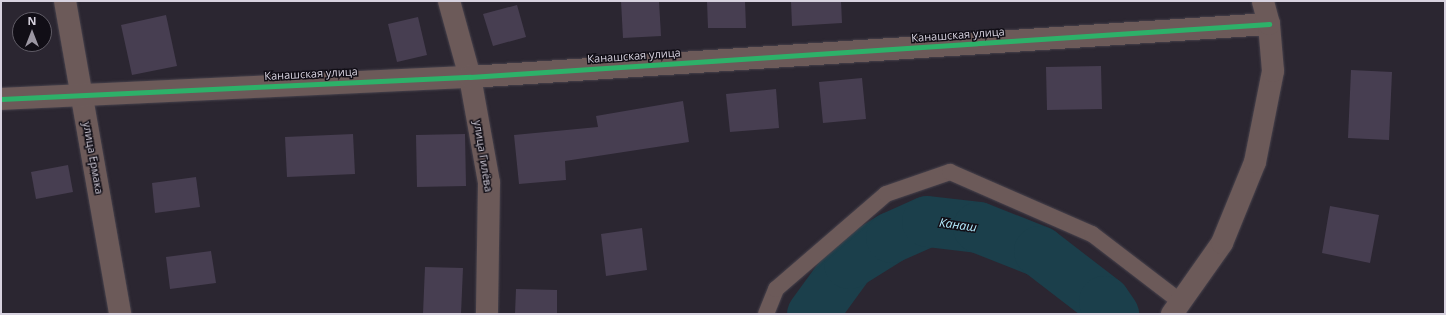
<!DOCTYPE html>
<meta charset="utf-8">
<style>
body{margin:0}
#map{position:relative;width:1446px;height:315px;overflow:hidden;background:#2b2631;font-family:"Open Sans",sans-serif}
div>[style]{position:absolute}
.river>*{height:51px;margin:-25.5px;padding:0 25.5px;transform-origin:25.5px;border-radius:25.5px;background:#1b3f4b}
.building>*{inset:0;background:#473e51}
.roads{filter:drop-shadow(0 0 1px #47424c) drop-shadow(0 0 1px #47424c)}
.service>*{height:16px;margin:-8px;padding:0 8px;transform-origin:8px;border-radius:8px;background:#6c5a59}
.minor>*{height:22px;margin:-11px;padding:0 11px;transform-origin:11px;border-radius:11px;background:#6c5a59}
.cycleway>*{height:5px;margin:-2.5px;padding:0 2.5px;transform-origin:2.5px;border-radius:2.5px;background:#2db169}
span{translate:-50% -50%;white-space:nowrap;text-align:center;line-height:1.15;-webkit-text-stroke:3px #110e16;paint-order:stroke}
.street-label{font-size:11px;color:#d7d2df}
.water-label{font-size:12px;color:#b5edff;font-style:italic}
.frame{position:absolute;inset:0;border:2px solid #d7d2df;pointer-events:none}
.north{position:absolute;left:12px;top:12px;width:40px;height:40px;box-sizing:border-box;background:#110e16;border:1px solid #605c66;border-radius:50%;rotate:0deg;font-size:11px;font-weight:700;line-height:16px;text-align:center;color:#d7d2df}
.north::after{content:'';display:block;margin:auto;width:14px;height:18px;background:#9b96a2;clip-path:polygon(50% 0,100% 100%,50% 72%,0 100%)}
</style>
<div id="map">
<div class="river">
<i style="left:812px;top:314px;width:63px;rotate:-54deg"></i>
<i style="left:849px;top:263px;width:49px;rotate:-31.8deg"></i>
<i style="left:891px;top:237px;width:39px;rotate:-24deg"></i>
<i style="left:927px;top:221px;width:51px;rotate:6.7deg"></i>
<i style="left:978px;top:227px;width:66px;rotate:21.5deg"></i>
<i style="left:1039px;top:251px;width:82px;rotate:37.6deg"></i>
<i style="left:1104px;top:301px;width:16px;rotate:55deg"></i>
</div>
<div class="building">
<i style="clip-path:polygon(621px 1px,659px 1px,661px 36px,623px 38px)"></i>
<i style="clip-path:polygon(707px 1px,745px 1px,746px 28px,708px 28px)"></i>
<i style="clip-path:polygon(791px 1px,841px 1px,842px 23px,792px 26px)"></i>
<i style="clip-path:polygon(517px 5px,526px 37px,493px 46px,483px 14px)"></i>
<i style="clip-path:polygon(166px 15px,177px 66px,132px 75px,121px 25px)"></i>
<i style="clip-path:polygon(418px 17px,427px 55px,397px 62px,388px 24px)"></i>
<i style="clip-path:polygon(1101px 66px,1102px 109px,1047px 110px,1046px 67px)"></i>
<i style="clip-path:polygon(1351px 70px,1392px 72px,1389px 140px,1348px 138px)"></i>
<i style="clip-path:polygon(862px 78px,866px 119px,823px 123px,819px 82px)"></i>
<i style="clip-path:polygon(776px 89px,779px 128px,730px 132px,726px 94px)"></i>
<i style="clip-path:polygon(683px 101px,689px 142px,565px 161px,566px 180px,519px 184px,514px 135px,598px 127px,596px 116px)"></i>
<i style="clip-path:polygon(353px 134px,355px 174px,287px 177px,285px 137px)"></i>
<i style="clip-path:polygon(465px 134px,466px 186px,417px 187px,416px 135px)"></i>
<i style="clip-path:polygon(68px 165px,73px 192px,36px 199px,31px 172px)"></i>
<i style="clip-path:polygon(196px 177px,200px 207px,155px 213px,152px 183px)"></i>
<i style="clip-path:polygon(1330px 206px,1379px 215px,1370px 263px,1322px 253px)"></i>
<i style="clip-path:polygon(642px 228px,647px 270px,606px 276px,601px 234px)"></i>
<i style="clip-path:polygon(211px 251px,216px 283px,170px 289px,166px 257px)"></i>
<i style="clip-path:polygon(425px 267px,463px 268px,461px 314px,423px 314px)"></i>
<i style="clip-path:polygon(516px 289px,557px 290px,557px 314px,515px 314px)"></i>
</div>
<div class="roads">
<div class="service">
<i style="left:766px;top:314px;width:27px;rotate:-68deg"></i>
<i style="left:776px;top:289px;width:145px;rotate:-40.8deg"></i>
<i style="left:886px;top:194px;width:68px;rotate:-19deg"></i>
<i style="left:950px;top:172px;width:155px;rotate:23.6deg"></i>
<i style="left:1092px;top:234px;width:112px;rotate:37.4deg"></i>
</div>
<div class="minor">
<i style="left:65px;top:1px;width:318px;rotate:80deg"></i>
<i style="left:449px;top:1px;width:79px;rotate:74.6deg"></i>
<i style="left:470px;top:77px;width:108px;rotate:79.8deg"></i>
<i style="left:489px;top:183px;width:131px;rotate:90.9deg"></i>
<i style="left:1px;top:99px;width:470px;rotate:-2.7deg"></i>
<i style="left:470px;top:77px;width:801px;rotate:-3.8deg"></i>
<i style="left:1172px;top:314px;width:87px;rotate:-54.8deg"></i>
<i style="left:1222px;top:243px;width:87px;rotate:-67.8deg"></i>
<i style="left:1255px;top:162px;width:93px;rotate:-78.8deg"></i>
<i style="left:1273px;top:71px;width:47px;rotate:-94.9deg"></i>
<i style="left:1269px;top:24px;width:24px;rotate:-105deg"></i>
</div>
</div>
<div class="cycleway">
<i style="left:1px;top:99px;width:470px;rotate:-2.7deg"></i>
<i style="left:470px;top:77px;width:801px;rotate:-3.8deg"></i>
</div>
<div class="street-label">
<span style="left:958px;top:35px;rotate:-4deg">Канашская улица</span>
<span style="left:634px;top:56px;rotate:-4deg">Канашская улица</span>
<span style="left:311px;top:74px;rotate:-3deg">Канашская улица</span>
<span style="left:483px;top:156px;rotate:81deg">улица Гилёва</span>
<span style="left:93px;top:158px;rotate:80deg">улица Ермака</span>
</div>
<div class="water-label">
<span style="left:958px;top:225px;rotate:8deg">Канаш</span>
</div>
<div class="frame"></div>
<div class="north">N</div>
</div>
